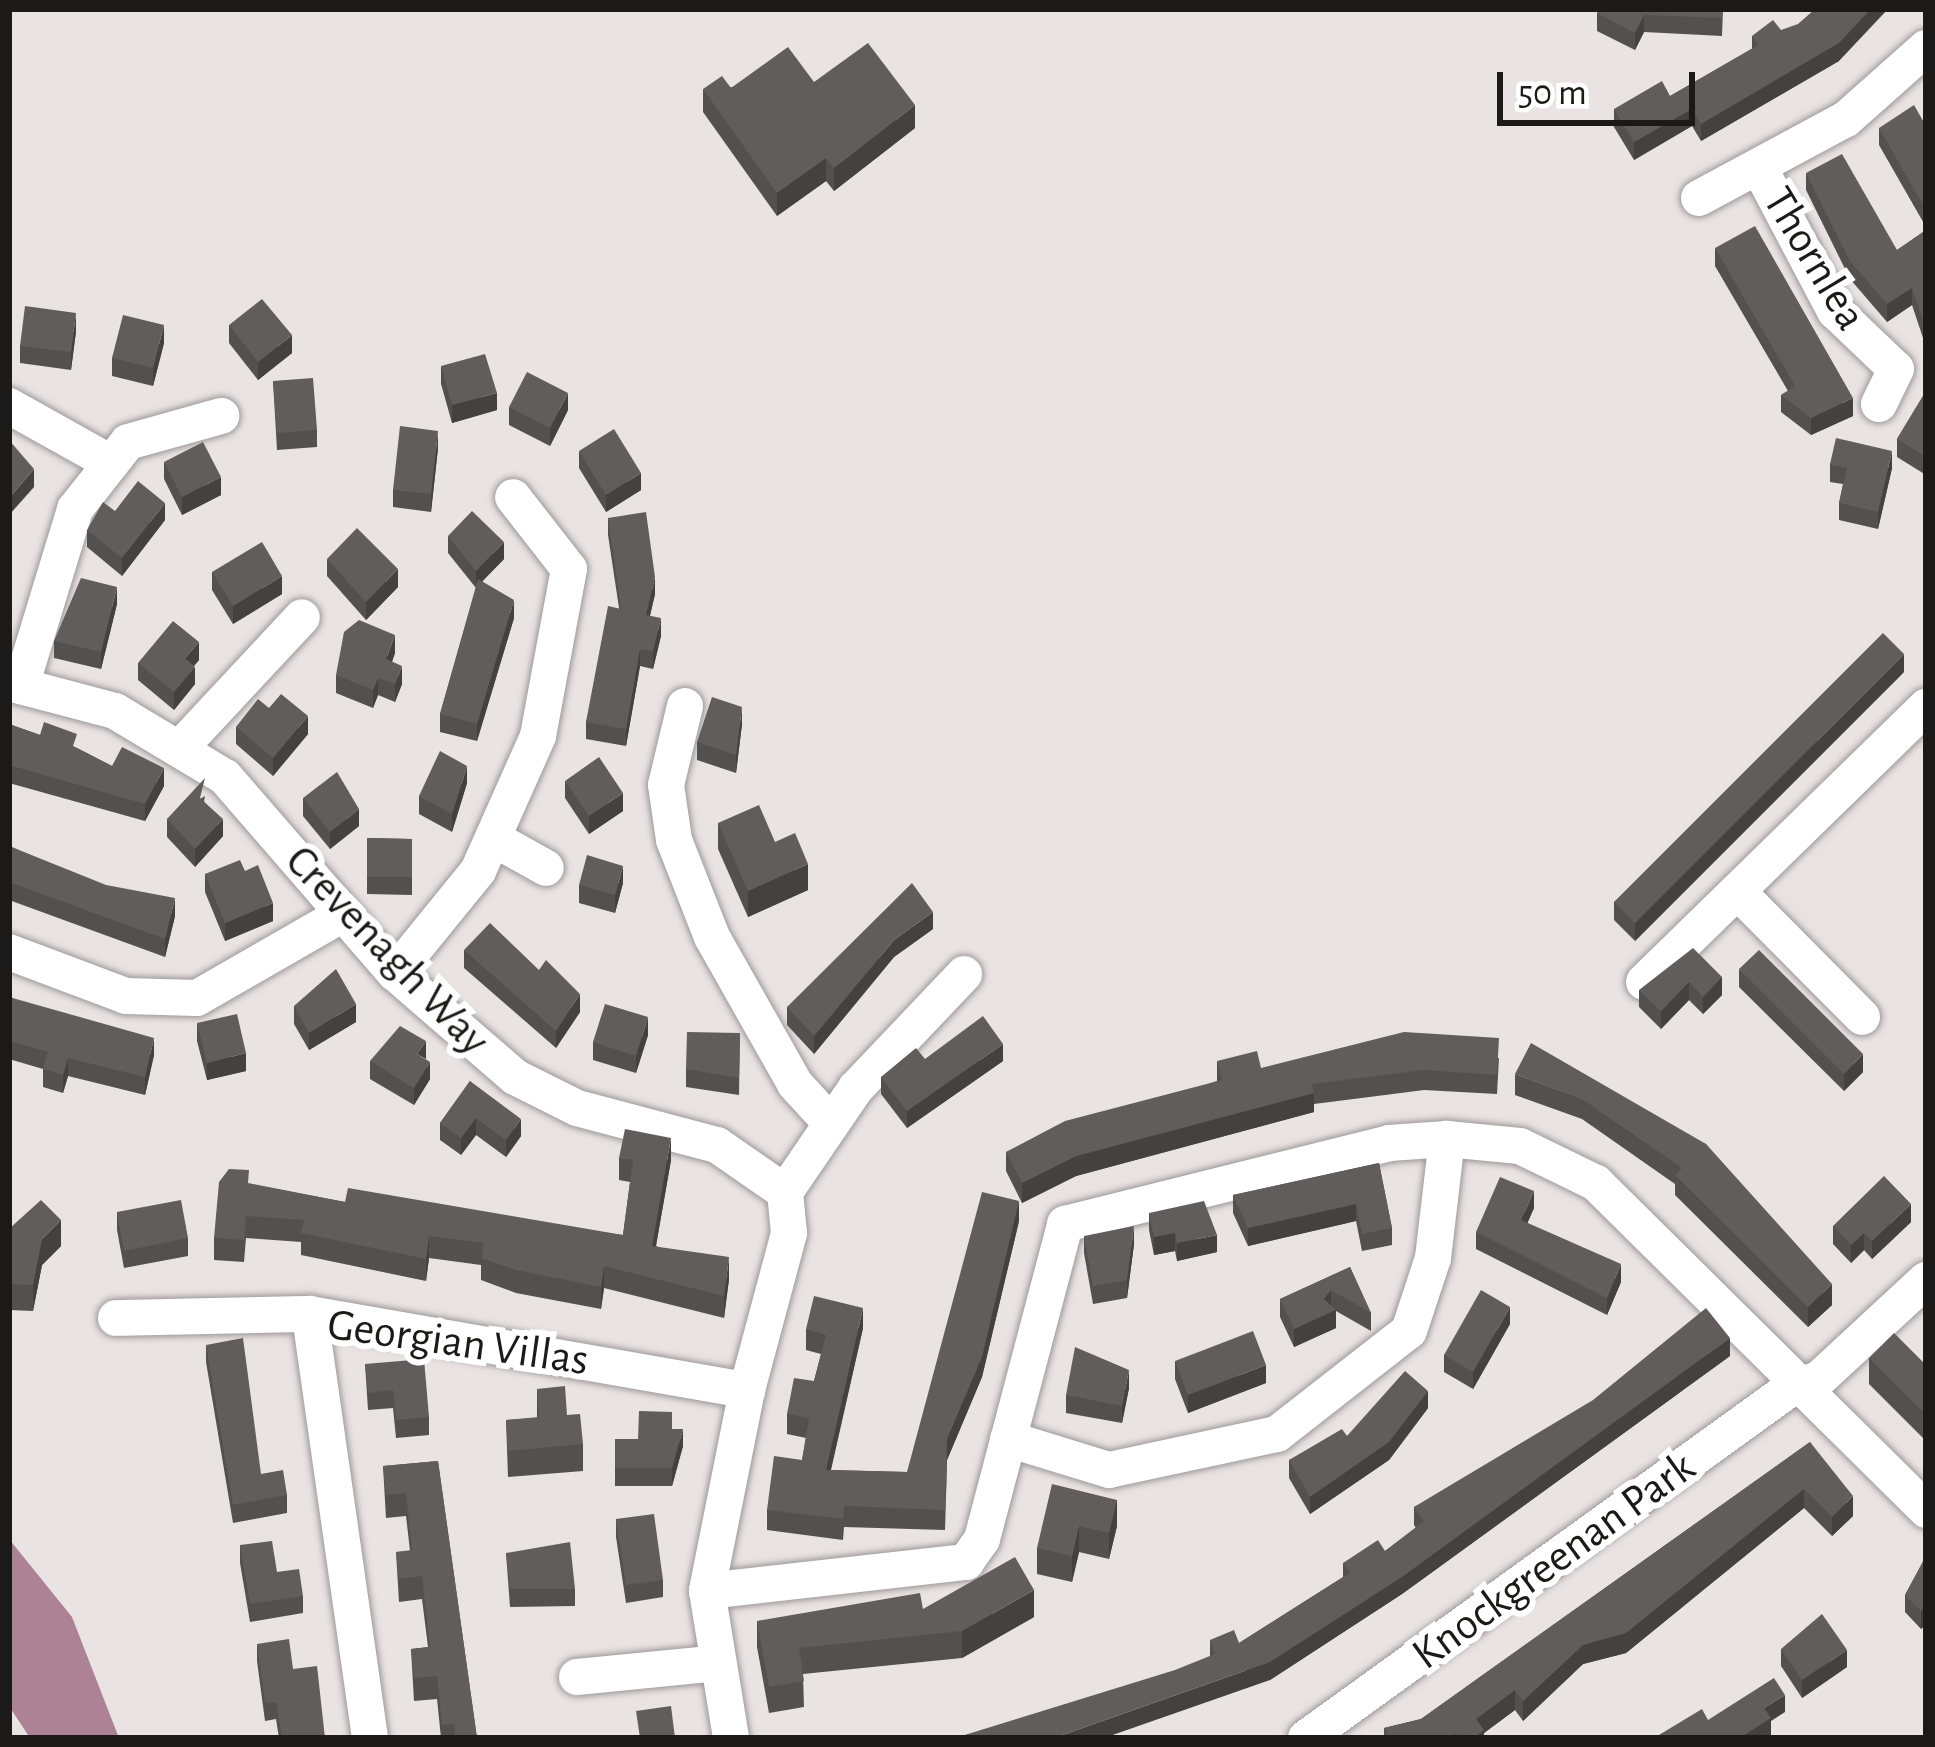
<!DOCTYPE html>
<style>
body{margin:0}
#map{position:relative;width:1935px;height:1747px;overflow:hidden;background:#e9e4e3;font-family:"Alegreya Sans",sans-serif}
div>[style]{position:absolute}
.water>*{inset:0;background:#ac8294}
.roads{filter:drop-shadow(0 0 3px #9e9998) drop-shadow(0 0 3px #9e9998)}
.minor>*{height:36px;margin:-18px;padding:0 18px;transform-origin:18px;border-radius:18px;background:#fff}
.wall>*{inset:0;background:#535050}
.shaded-wall>*{inset:0;background:#444141}
.building>*{inset:0;background:#615d5d}
span{translate:-50% -50%;white-space:nowrap;text-align:center;line-height:1.15;-webkit-text-stroke:12px #fff;paint-order:stroke}
.street-label{font-size:45px;color:#1b1a19}
.frame{position:absolute;inset:0;border:12px solid #1b1a19;pointer-events:none}
.scale{position:absolute;left:1497px;top:72px;width:198px;height:54px;box-sizing:border-box;border:6px solid #1b1a19;border-top:0;padding-left:15px;font-size:36px;line-height:42px;white-space:nowrap;color:#1b1a19;-webkit-text-stroke:9px #fff;paint-order:stroke}
</style>
<div id="map">
<div class="water">
<i style="clip-path:polygon(9px 1539px,72px 1617px,119px 1738px,30px 1738px,9px 1706px)"></i>
</div>
<div class="roads">
<div class="minor">
<i style="left:1760px;top:169px;width:161px;rotate:62.2deg"></i>
<i style="left:1835px;top:311px;width:84px;rotate:43.6deg"></i>
<i style="left:1896px;top:369px;width:39px;rotate:116deg"></i>
<i style="left:1699px;top:198px;width:167px;rotate:-28.3deg"></i>
<i style="left:1846px;top:119px;width:107px;rotate:-41.6deg"></i>
<i style="left:9px;top:406px;width:117px;rotate:29.2deg"></i>
<i style="left:9px;top:683px;width:110px;rotate:14.8deg"></i>
<i style="left:115px;top:711px;width:128px;rotate:31deg"></i>
<i style="left:225px;top:777px;width:259px;rotate:49.1deg"></i>
<i style="left:395px;top:973px;width:159px;rotate:40.9deg"></i>
<i style="left:515px;top:1077px;width:69px;rotate:26.6deg"></i>
<i style="left:577px;top:1108px;width:145px;rotate:14.8deg"></i>
<i style="left:717px;top:1145px;width:83px;rotate:34.7deg"></i>
<i style="left:21px;top:686px;width:185px;rotate:-73deg"></i>
<i style="left:75px;top:509px;width:85px;rotate:-51.7deg"></i>
<i style="left:128px;top:442px;width:97px;rotate:-15.6deg"></i>
<i style="left:685px;top:706px;width:81px;rotate:103.5deg"></i>
<i style="left:666px;top:785px;width:56px;rotate:81.7deg"></i>
<i style="left:674px;top:840px;width:104px;rotate:68.6deg"></i>
<i style="left:712px;top:937px;width:169px;rotate:60.5deg"></i>
<i style="left:795px;top:1084px;width:52px;rotate:47.4deg"></i>
<i style="left:179px;top:749px;width:180px;rotate:-47deg"></i>
<i style="left:496px;top:840px;width:57px;rotate:29.2deg"></i>
<i style="left:1738px;top:892px;width:176px;rotate:45.2deg"></i>
<i style="left:9px;top:952px;width:125px;rotate:20.6deg"></i>
<i style="left:126px;top:996px;width:71px;rotate:1.6deg"></i>
<i style="left:197px;top:998px;width:168px;rotate:-29.9deg"></i>
<i style="left:395px;top:973px;width:132px;rotate:-50.9deg"></i>
<i style="left:478px;top:871px;width:148px;rotate:-66deg"></i>
<i style="left:538px;top:736px;width:170px;rotate:-79.5deg"></i>
<i style="left:569px;top:569px;width:91px;rotate:-127.9deg"></i>
<i style="left:1644px;top:982px;width:394px;rotate:-44.3deg"></i>
<i style="left:116px;top:1318px;width:194px;rotate:-1.2deg"></i>
<i style="left:747px;top:1390px;width:163px;rotate:-75deg"></i>
<i style="left:789px;top:1233px;width:41px;rotate:-95.6deg"></i>
<i style="left:785px;top:1192px;width:126px;rotate:-55.7deg"></i>
<i style="left:856px;top:1088px;width:157px;rotate:-46.5deg"></i>
<i style="left:1008px;top:1439px;width:106px;rotate:17.1deg"></i>
<i style="left:1109px;top:1470px;width:172px;rotate:-12.1deg"></i>
<i style="left:1277px;top:1434px;width:167px;rotate:-38deg"></i>
<i style="left:1409px;top:1331px;width:77px;rotate:-71.8deg"></i>
<i style="left:1433px;top:1258px;width:120px;rotate:-83.3deg"></i>
<i style="left:707px;top:1591px;width:261px;rotate:-6.4deg"></i>
<i style="left:966px;top:1562px;width:28px;rotate:-55deg"></i>
<i style="left:982px;top:1539px;width:326px;rotate:-75.2deg"></i>
<i style="left:1065px;top:1224px;width:334px;rotate:-14deg"></i>
<i style="left:1389px;top:1143px;width:58px;rotate:-3.9deg"></i>
<i style="left:1447px;top:1139px;width:73px;rotate:5.5deg"></i>
<i style="left:1520px;top:1146px;width:85px;rotate:26deg"></i>
<i style="left:1596px;top:1183px;width:465px;rotate:44.7deg"></i>
<i style="left:577px;top:1677px;width:134px;rotate:-5.6deg"></i>
<i style="left:370px;top:1738px;width:428px;rotate:-98.1deg"></i>
<i style="left:310px;top:1314px;width:444px;rotate:9.9deg"></i>
<i style="left:747px;top:1390px;width:205px;rotate:101.3deg"></i>
<i style="left:707px;top:1591px;width:149px;rotate:80.7deg"></i>
<i style="left:1306px;top:1738px;width:593px;rotate:-35.81deg"></i>
<i style="left:1787px;top:1391px;width:34px;rotate:-21deg"></i>
<i style="left:1819px;top:1379px;width:146px;rotate:-42.8deg"></i>
</div>
</div>
<div class="wall">
<i style="clip-path:polygon(1723px 9px,1722px 36px,1644px 32px,1635px 50px,1597px 31px,1597px 13px)"></i>
<i style="clip-path:polygon(1781px 30px,1839px 61px,1701px 141px,1692px 126px,1634px 160px,1614px 127px,1614px 109px,1670px 96px,1752px 49px,1752px 36px)"></i>
<i style="clip-path:polygon(814px 82px,915px 128px,834px 191px,826px 181px,777px 216px,703px 112px,703px 89px)"></i>
<i style="clip-path:polygon(1926px 126px,1926px 227px,1879px 145px,1879px 128px)"></i>
<i style="clip-path:polygon(1806px 173px,1897px 250px,1926px 230px,1926px 347px,1912px 305px,1887px 322px,1850px 279px,1806px 190px)"></i>
<i style="clip-path:polygon(1715px 248px,1853px 416px,1811px 435px,1781px 412px,1781px 395px,1788px 391px,1715px 266px)"></i>
<i style="clip-path:polygon(229px 325px,292px 353px,258px 380px,229px 343px)"></i>
<i style="clip-path:polygon(76px 331px,71px 370px,20px 363px,20px 346px)"></i>
<i style="clip-path:polygon(164px 343px,153px 386px,112px 376px,112px 358px)"></i>
<i style="clip-path:polygon(441px 366px,497px 410px,452px 423px,441px 384px)"></i>
<i style="clip-path:polygon(273px 381px,317px 430px,317px 447px,277px 450px)"></i>
<i style="clip-path:polygon(1926px 391px,1926px 475px,1897px 457px,1897px 439px)"></i>
<i style="clip-path:polygon(509px 407px,568px 410px,550px 446px,509px 425px)"></i>
<i style="clip-path:polygon(438px 448px,431px 512px,393px 507px,393px 490px)"></i>
<i style="clip-path:polygon(579px 451px,641px 490px,606px 512px,579px 468px)"></i>
<i style="clip-path:polygon(164px 462px,221px 495px,182px 515px,164px 479px)"></i>
<i style="clip-path:polygon(1830px 464px,1892px 468px,1878px 529px,1839px 520px,1839px 503px,1843px 484px,1830px 482px)"></i>
<i style="clip-path:polygon(608px 518px,655px 594px,650px 616px,661px 636px,653px 669px,640px 666px,626px 746px,586px 739px,586px 722px,619px 608px,608px 535px)"></i>
<i style="clip-path:polygon(165px 520px,122px 576px,87px 547px,87px 530px)"></i>
<i style="clip-path:polygon(448px 536px,504px 559px,482px 581px,514px 618px,477px 741px,440px 732px,440px 714px,476px 588px,448px 553px)"></i>
<i style="clip-path:polygon(327px 559px,398px 587px,366px 620px,327px 576px)"></i>
<i style="clip-path:polygon(212px 572px,282px 594px,233px 624px,212px 590px)"></i>
<i style="clip-path:polygon(117px 604px,101px 669px,54px 658px,54px 641px)"></i>
<i style="clip-path:polygon(395px 653px,392px 662px,402px 684px,395px 702px,378px 695px,373px 708px,336px 693px,336px 675px)"></i>
<i style="clip-path:polygon(199px 660px,194px 666px,195px 684px,174px 710px,138px 680px,138px 663px)"></i>
<i style="clip-path:polygon(1904px 672px,1635px 941px,1614px 920px,1614px 902px)"></i>
<i style="clip-path:polygon(269px 708px,308px 734px,273px 776px,236px 744px,236px 727px)"></i>
<i style="clip-path:polygon(9px 724px,77px 748px,112px 766px,164px 786px,145px 821px,9px 783px)"></i>
<i style="clip-path:polygon(742px 724px,736px 773px,697px 760px,697px 742px)"></i>
<i style="clip-path:polygon(565px 781px,623px 811px,589px 834px,565px 798px)"></i>
<i style="clip-path:polygon(467px 783px,452px 832px,419px 814px,419px 796px)"></i>
<i style="clip-path:polygon(205px 796px,204px 801px,223px 836px,195px 867px,167px 837px,167px 819px)"></i>
<i style="clip-path:polygon(303px 798px,359px 826px,330px 849px,303px 816px)"></i>
<i style="clip-path:polygon(718px 823px,775px 842px,808px 890px,748px 917px,718px 849px)"></i>
<i style="clip-path:polygon(367px 838px,412px 839px,412px 895px,367px 894px)"></i>
<i style="clip-path:polygon(9px 846px,175px 916px,165px 957px,9px 900px)"></i>
<i style="clip-path:polygon(245px 871px,273px 921px,225px 941px,205px 892px,205px 874px)"></i>
<i style="clip-path:polygon(623px 883px,615px 913px,579px 903px,579px 885px)"></i>
<i style="clip-path:polygon(933px 929px,894px 957px,814px 1054px,787px 1025px,787px 1007px)"></i>
<i style="clip-path:polygon(464px 950px,580px 1012px,556px 1048px,464px 968px)"></i>
<i style="clip-path:polygon(1739px 969px,1863px 1072px,1844px 1091px,1739px 987px)"></i>
<i style="clip-path:polygon(1722px 977px,1722px 995px,1703px 1014px,1689px 1000px,1661px 1029px,1639px 1007px,1639px 990px)"></i>
<i style="clip-path:polygon(9px 997px,154px 1055px,145px 1095px,68px 1076px,63px 1093px,43px 1087px,43px 1069px,9px 1059px)"></i>
<i style="clip-path:polygon(294px 1006px,356px 1022px,309px 1050px,294px 1024px)"></i>
<i style="clip-path:polygon(197px 1023px,246px 1071px,207px 1080px,197px 1041px)"></i>
<i style="clip-path:polygon(740px 1033px,739px 1095px,686px 1087px,686px 1069px)"></i>
<i style="clip-path:polygon(648px 1035px,636px 1073px,593px 1060px,593px 1042px)"></i>
<i style="clip-path:polygon(1499px 1058px,1497px 1094px,1424px 1090px,1314px 1104px,1314px 1112px,1076px 1176px,1022px 1203px,1006px 1171px,1006px 1152px,1217px 1081px,1217px 1061px,1261px 1068px)"></i>
<i style="clip-path:polygon(425px 1059px,430px 1079px,414px 1105px,370px 1079px,370px 1061px)"></i>
<i style="clip-path:polygon(925px 1059px,1003px 1061px,907px 1128px,881px 1094px,881px 1077px)"></i>
<i style="clip-path:polygon(1515px 1074px,1706px 1144px,1832px 1305px,1808px 1327px,1675px 1195px,1675px 1184px,1582px 1119px,1515px 1095px)"></i>
<i style="clip-path:polygon(470px 1081px,521px 1136px,506px 1157px,476px 1135px,461px 1155px,440px 1140px,440px 1123px)"></i>
<i style="clip-path:polygon(619px 1158px,671px 1160px,656px 1246px,729px 1279px,724px 1318px,604px 1288px,601px 1309px,516px 1293px,481px 1280px,481px 1265px,429px 1258px,426px 1281px,301px 1255px,301px 1242px,246px 1238px,244px 1262px,214px 1260px,214px 1238px,249px 1184px,345px 1202px,623px 1235px,630px 1182px,619px 1180px)"></i>
<i style="clip-path:polygon(1379px 1163px,1392px 1228px,1392px 1245px,1362px 1251px,1356px 1221px,1248px 1246px,1233px 1213px,1233px 1195px)"></i>
<i style="clip-path:polygon(1534px 1208px,1527px 1223px,1621px 1282px,1607px 1315px,1476px 1249px,1476px 1232px)"></i>
<i style="clip-path:polygon(117px 1212px,188px 1238px,188px 1256px,124px 1268px,117px 1230px)"></i>
<i style="clip-path:polygon(1149px 1213px,1217px 1252px,1177px 1261px,1175px 1251px,1154px 1255px,1149px 1230px)"></i>
<i style="clip-path:polygon(1019px 1221px,982px 1377px,947px 1460px,945px 1530px,844px 1527px,843px 1540px,767px 1530px,767px 1510px,802px 1460px,806px 1438px,787px 1434px,787px 1414px,814px 1381px,821px 1354px,806px 1350px,806px 1329px,863px 1328px,831px 1470px,907px 1472px)"></i>
<i style="clip-path:polygon(1911px 1222px,1872px 1259px,1864px 1250px,1851px 1263px,1833px 1244px,1833px 1226px)"></i>
<i style="clip-path:polygon(9px 1232px,61px 1246px,42px 1265px,33px 1311px,9px 1310px)"></i>
<i style="clip-path:polygon(1084px 1236px,1134px 1244px,1127px 1298px,1093px 1304px,1084px 1253px)"></i>
<i style="clip-path:polygon(1350px 1267px,1371px 1313px,1371px 1331px,1336px 1311px,1336px 1328px,1294px 1347px,1280px 1317px,1280px 1299px)"></i>
<i style="clip-path:polygon(1510px 1324px,1473px 1389px,1444px 1372px,1444px 1355px)"></i>
<i style="clip-path:polygon(206px 1345px,261px 1474px,287px 1495px,287px 1513px,233px 1523px,206px 1362px)"></i>
<i style="clip-path:polygon(1730px 1356px,1402px 1594px,1270px 1680px,1210px 1657px,1210px 1640px,1239px 1643px,1343px 1577px,1343px 1563px,1385px 1551px,1416px 1528px,1414px 1525px,1414px 1507px)"></i>
<i style="clip-path:polygon(1869px 1358px,1926px 1365px,1926px 1441px,1869px 1384px)"></i>
<i style="clip-path:polygon(1175px 1361px,1266px 1383px,1188px 1413px,1175px 1379px)"></i>
<i style="clip-path:polygon(365px 1364px,429px 1417px,429px 1435px,396px 1438px,393px 1408px,368px 1410px)"></i>
<i style="clip-path:polygon(1129px 1388px,1122px 1423px,1066px 1413px,1066px 1395px)"></i>
<i style="clip-path:polygon(537px 1389px,567px 1415px,583px 1444px,583px 1471px,508px 1477px,506px 1420px,537px 1418px)"></i>
<i style="clip-path:polygon(1428px 1408px,1389px 1460px,1310px 1514px,1289px 1478px,1289px 1460px,1347px 1436px)"></i>
<i style="clip-path:polygon(672px 1429px,683px 1446px,672px 1486px,615px 1486px,615px 1439px,638px 1439px)"></i>
<i style="clip-path:polygon(1810px 1442px,1853px 1516px,1832px 1536px,1804px 1508px,1626px 1653px,1583px 1664px,1523px 1721px,1515px 1710px,1484px 1733px,1484px 1738px,1384px 1738px,1384px 1728px,1421px 1719px)"></i>
<i style="clip-path:polygon(438px 1461px,477px 1738px,441px 1738px,437px 1699px,414px 1701px,411px 1649px,428px 1647px,422px 1599px,399px 1602px,396px 1552px,410px 1551px,406px 1516px,386px 1518px,383px 1466px)"></i>
<i style="clip-path:polygon(1117px 1500px,1117px 1526px,1109px 1559px,1079px 1552px,1072px 1582px,1037px 1574px,1037px 1548px)"></i>
<i style="clip-path:polygon(616px 1519px,663px 1580px,663px 1597px,626px 1603px,616px 1537px)"></i>
<i style="clip-path:polygon(240px 1545px,303px 1596px,303px 1613px,250px 1622px,240px 1563px)"></i>
<i style="clip-path:polygon(506px 1553px,575px 1589px,575px 1606px,510px 1607px)"></i>
<i style="clip-path:polygon(1926px 1556px,1926px 1624px,1921px 1629px,1905px 1612px,1905px 1595px)"></i>
<i style="clip-path:polygon(923px 1609px,1034px 1617px,962px 1658px,803px 1674px,804px 1707px,769px 1713px,757px 1647px,757px 1621px)"></i>
<i style="clip-path:polygon(257px 1644px,293px 1669px,325px 1738px,279px 1738px,276px 1719px,265px 1721px,257px 1661px)"></i>
<i style="clip-path:polygon(1781px 1649px,1847px 1667px,1802px 1698px,1781px 1666px)"></i>
</div>
<div class="shaded-wall">
<i style="clip-path:polygon(1871px 9px,1888px 9px,1839px 61px,1701px 141px,1701px 124px)"></i>
<i style="clip-path:polygon(1644px 15px,1644px 32px,1635px 50px,1635px 33px)"></i>
<i style="clip-path:polygon(915px 105px,915px 128px,834px 191px,834px 168px)"></i>
<i style="clip-path:polygon(1692px 109px,1692px 126px,1634px 160px,1634px 142px)"></i>
<i style="clip-path:polygon(826px 158px,826px 181px,777px 216px,777px 193px)"></i>
<i style="clip-path:polygon(1912px 288px,1912px 305px,1887px 322px,1887px 304px)"></i>
<i style="clip-path:polygon(76px 313px,76px 331px,71px 370px,71px 352px)"></i>
<i style="clip-path:polygon(164px 325px,164px 343px,153px 386px,153px 368px)"></i>
<i style="clip-path:polygon(292px 335px,292px 353px,258px 380px,258px 362px)"></i>
<i style="clip-path:polygon(497px 393px,497px 410px,452px 423px,452px 405px)"></i>
<i style="clip-path:polygon(568px 393px,568px 410px,550px 446px,550px 428px)"></i>
<i style="clip-path:polygon(1853px 398px,1853px 416px,1811px 435px,1811px 418px)"></i>
<i style="clip-path:polygon(438px 431px,438px 448px,431px 512px,431px 494px)"></i>
<i style="clip-path:polygon(1892px 451px,1892px 468px,1878px 529px,1878px 512px)"></i>
<i style="clip-path:polygon(34px 469px,34px 487px,10px 514px,10px 497px)"></i>
<i style="clip-path:polygon(641px 473px,641px 490px,606px 512px,606px 495px)"></i>
<i style="clip-path:polygon(221px 477px,221px 495px,182px 515px,182px 497px)"></i>
<i style="clip-path:polygon(165px 503px,165px 520px,122px 576px,122px 558px)"></i>
<i style="clip-path:polygon(504px 542px,504px 559px,476px 588px,476px 571px)"></i>
<i style="clip-path:polygon(398px 569px,398px 587px,366px 620px,366px 602px)"></i>
<i style="clip-path:polygon(282px 576px,282px 594px,233px 624px,233px 606px)"></i>
<i style="clip-path:polygon(655px 577px,655px 594px,646px 632px,646px 615px)"></i>
<i style="clip-path:polygon(117px 587px,117px 604px,101px 669px,101px 652px)"></i>
<i style="clip-path:polygon(514px 600px,514px 618px,477px 741px,477px 724px)"></i>
<i style="clip-path:polygon(661px 618px,661px 636px,653px 669px,653px 651px)"></i>
<i style="clip-path:polygon(395px 635px,395px 653px,386px 677px,386px 659px)"></i>
<i style="clip-path:polygon(199px 642px,199px 660px,185px 676px,185px 658px)"></i>
<i style="clip-path:polygon(640px 649px,640px 666px,626px 746px,626px 729px)"></i>
<i style="clip-path:polygon(1904px 654px,1904px 672px,1635px 941px,1635px 923px)"></i>
<i style="clip-path:polygon(402px 666px,402px 684px,395px 702px,395px 684px)"></i>
<i style="clip-path:polygon(195px 667px,195px 684px,174px 710px,174px 692px)"></i>
<i style="clip-path:polygon(378px 678px,378px 695px,373px 708px,373px 690px)"></i>
<i style="clip-path:polygon(742px 707px,742px 724px,736px 773px,736px 755px)"></i>
<i style="clip-path:polygon(308px 716px,308px 734px,273px 776px,273px 758px)"></i>
<i style="clip-path:polygon(467px 766px,467px 783px,452px 832px,452px 814px)"></i>
<i style="clip-path:polygon(164px 768px,164px 786px,145px 821px,145px 804px)"></i>
<i style="clip-path:polygon(623px 793px,623px 811px,589px 834px,589px 816px)"></i>
<i style="clip-path:polygon(359px 809px,359px 826px,330px 849px,330px 832px)"></i>
<i style="clip-path:polygon(223px 819px,223px 836px,195px 867px,195px 849px)"></i>
<i style="clip-path:polygon(808px 864px,808px 890px,748px 917px,748px 891px)"></i>
<i style="clip-path:polygon(623px 866px,623px 883px,615px 913px,615px 895px)"></i>
<i style="clip-path:polygon(175px 898px,175px 916px,165px 957px,165px 939px)"></i>
<i style="clip-path:polygon(273px 903px,273px 921px,225px 941px,225px 923px)"></i>
<i style="clip-path:polygon(933px 912px,933px 929px,894px 957px,814px 1054px,814px 1036px,894px 940px)"></i>
<i style="clip-path:polygon(1722px 977px,1722px 995px,1703px 1014px,1703px 997px)"></i>
<i style="clip-path:polygon(1689px 982px,1689px 1000px,1661px 1029px,1661px 1011px)"></i>
<i style="clip-path:polygon(580px 994px,580px 1012px,556px 1048px,556px 1031px)"></i>
<i style="clip-path:polygon(356px 1004px,356px 1022px,309px 1050px,309px 1033px)"></i>
<i style="clip-path:polygon(648px 1017px,648px 1035px,636px 1073px,636px 1056px)"></i>
<i style="clip-path:polygon(154px 1038px,154px 1055px,145px 1095px,145px 1077px)"></i>
<i style="clip-path:polygon(426px 1041px,426px 1059px,417px 1054px)"></i>
<i style="clip-path:polygon(1003px 1044px,1003px 1061px,907px 1128px,907px 1111px)"></i>
<i style="clip-path:polygon(246px 1053px,246px 1071px,207px 1080px,207px 1063px)"></i>
<i style="clip-path:polygon(1863px 1054px,1863px 1072px,1844px 1091px,1844px 1074px)"></i>
<i style="clip-path:polygon(68px 1058px,68px 1076px,63px 1093px,63px 1075px)"></i>
<i style="clip-path:polygon(430px 1062px,430px 1079px,414px 1105px,414px 1088px)"></i>
<i style="clip-path:polygon(1314px 1093px,1314px 1112px,1076px 1176px,1022px 1203px,1022px 1183px,1076px 1156px)"></i>
<i style="clip-path:polygon(476px 1118px,476px 1135px,461px 1155px,461px 1138px)"></i>
<i style="clip-path:polygon(521px 1119px,521px 1136px,506px 1157px,506px 1140px)"></i>
<i style="clip-path:polygon(671px 1138px,671px 1160px,652px 1268px,652px 1246px)"></i>
<i style="clip-path:polygon(1534px 1191px,1534px 1208px,1521px 1238px,1521px 1220px)"></i>
<i style="clip-path:polygon(1019px 1201px,1019px 1221px,982px 1377px,947px 1460px,945px 1530px,947px 1439px)"></i>
<i style="clip-path:polygon(1356px 1204px,1356px 1221px,1248px 1246px,1248px 1228px)"></i>
<i style="clip-path:polygon(1911px 1204px,1911px 1222px,1872px 1259px,1872px 1241px)"></i>
<i style="clip-path:polygon(61px 1220px,61px 1246px,42px 1265px,33px 1311px,33px 1285px,42px 1239px)"></i>
<i style="clip-path:polygon(1134px 1226px,1134px 1244px,1127px 1298px,1127px 1280px)"></i>
<i style="clip-path:polygon(1175px 1233px,1175px 1251px,1154px 1255px,1154px 1237px)"></i>
<i style="clip-path:polygon(1864px 1233px,1864px 1250px,1851px 1263px,1851px 1245px)"></i>
<i style="clip-path:polygon(1217px 1235px,1217px 1252px,1177px 1261px,1177px 1243px)"></i>
<i style="clip-path:polygon(429px 1236px,429px 1258px,426px 1281px,426px 1259px)"></i>
<i style="clip-path:polygon(729px 1257px,729px 1279px,724px 1318px,724px 1296px)"></i>
<i style="clip-path:polygon(1621px 1264px,1621px 1282px,1607px 1315px,1607px 1298px)"></i>
<i style="clip-path:polygon(604px 1266px,604px 1288px,601px 1309px,601px 1287px)"></i>
<i style="clip-path:polygon(1832px 1284px,1832px 1305px,1808px 1327px,1808px 1307px)"></i>
<i style="clip-path:polygon(1331px 1290px,1331px 1308px,1336px 1310px,1336px 1328px,1294px 1347px,1294px 1329px)"></i>
<i style="clip-path:polygon(1510px 1307px,1510px 1324px,1473px 1389px,1473px 1372px)"></i>
<i style="clip-path:polygon(863px 1308px,863px 1328px,826px 1490px,826px 1470px)"></i>
<i style="clip-path:polygon(1730px 1338px,1730px 1356px,1402px 1594px,1270px 1680px,1104px 1738px,1054px 1738px,1270px 1662px)"></i>
<i style="clip-path:polygon(1266px 1365px,1266px 1383px,1188px 1413px,1188px 1395px)"></i>
<i style="clip-path:polygon(1129px 1370px,1129px 1388px,1122px 1423px,1122px 1406px)"></i>
<i style="clip-path:polygon(1428px 1391px,1428px 1408px,1389px 1460px,1310px 1514px,1310px 1497px)"></i>
<i style="clip-path:polygon(683px 1429px,683px 1446px,672px 1486px,672px 1468px)"></i>
<i style="clip-path:polygon(1804px 1489px,1804px 1508px,1626px 1653px,1583px 1664px,1523px 1721px,1523px 1701px,1583px 1645px)"></i>
<i style="clip-path:polygon(1853px 1496px,1853px 1516px,1832px 1536px,1832px 1517px)"></i>
<i style="clip-path:polygon(1117px 1500px,1117px 1526px,1109px 1559px,1109px 1533px)"></i>
<i style="clip-path:polygon(1079px 1526px,1079px 1552px,1072px 1582px,1072px 1556px)"></i>
<i style="clip-path:polygon(1034px 1590px,1034px 1617px,962px 1658px,962px 1631px)"></i>
<i style="clip-path:polygon(1926px 1606px,1926px 1624px,1921px 1629px,1921px 1611px)"></i>
<i style="clip-path:polygon(1847px 1650px,1847px 1667px,1802px 1698px,1802px 1680px)"></i>
<i style="clip-path:polygon(1515px 1690px,1515px 1710px,1484px 1733px,1484px 1738px,1473px 1738px,1476px 1719px)"></i>
<i style="clip-path:polygon(1785px 1695px,1785px 1712px,1771px 1721px,1771px 1736px,1768px 1738px,1740px 1738px,1764px 1708px)"></i>
</div>
<div class="building">
<i style="clip-path:polygon(1600px 9px,1723px 9px,1722px 18px,1644px 15px,1635px 33px,1597px 13px)"></i>
<i style="clip-path:polygon(1815px 9px,1871px 9px,1839px 43px,1701px 124px,1692px 109px,1634px 142px,1614px 109px,1662px 81px,1670px 96px,1758px 45px,1752px 36px,1773px 20px,1781px 30px,1798px 24px)"></i>
<i style="clip-path:polygon(868px 43px,915px 105px,834px 168px,826px 158px,777px 193px,703px 89px,722px 76px,731px 88px,788px 47px,814px 82px)"></i>
<i style="clip-path:polygon(1914px 105px,1926px 126px,1926px 210px,1879px 128px)"></i>
<i style="clip-path:polygon(1842px 154px,1897px 250px,1926px 230px,1926px 329px,1912px 288px,1887px 304px,1850px 261px,1806px 173px)"></i>
<i style="clip-path:polygon(1755px 226px,1853px 398px,1811px 418px,1781px 395px,1795px 386px,1715px 248px)"></i>
<i style="clip-path:polygon(262px 299px,292px 335px,258px 362px,229px 325px)"></i>
<i style="clip-path:polygon(25px 306px,76px 313px,71px 352px,20px 346px)"></i>
<i style="clip-path:polygon(123px 315px,164px 325px,153px 368px,112px 358px)"></i>
<i style="clip-path:polygon(485px 354px,497px 393px,452px 405px,441px 366px)"></i>
<i style="clip-path:polygon(527px 372px,568px 393px,550px 428px,509px 407px)"></i>
<i style="clip-path:polygon(313px 378px,317px 430px,277px 433px,273px 381px)"></i>
<i style="clip-path:polygon(1926px 391px,1926px 457px,1897px 439px)"></i>
<i style="clip-path:polygon(400px 426px,438px 431px,431px 494px,393px 490px)"></i>
<i style="clip-path:polygon(614px 429px,641px 473px,606px 495px,579px 451px)"></i>
<i style="clip-path:polygon(1836px 438px,1892px 451px,1878px 512px,1839px 503px,1847px 468px,1830px 464px)"></i>
<i style="clip-path:polygon(9px 440px,34px 469px,10px 497px,9px 496px)"></i>
<i style="clip-path:polygon(203px 442px,221px 477px,182px 497px,164px 462px)"></i>
<i style="clip-path:polygon(138px 481px,165px 503px,122px 558px,87px 530px,103px 502px,115px 511px)"></i>
<i style="clip-path:polygon(472px 511px,504px 542px,476px 571px,448px 536px)"></i>
<i style="clip-path:polygon(646px 512px,655px 577px,646px 615px,661px 618px,653px 651px,640px 649px,626px 729px,586px 722px,608px 606px,621px 609px,608px 518px)"></i>
<i style="clip-path:polygon(357px 528px,398px 569px,366px 602px,327px 559px)"></i>
<i style="clip-path:polygon(262px 542px,282px 576px,233px 606px,212px 572px)"></i>
<i style="clip-path:polygon(81px 578px,117px 587px,101px 652px,54px 641px)"></i>
<i style="clip-path:polygon(478px 579px,514px 600px,477px 724px,440px 714px)"></i>
<i style="clip-path:polygon(359px 620px,395px 635px,386px 659px,402px 666px,395px 684px,378px 678px,373px 690px,336px 675px,344px 632px)"></i>
<i style="clip-path:polygon(173px 621px,199px 642px,185px 658px,195px 667px,174px 692px,138px 663px)"></i>
<i style="clip-path:polygon(1883px 633px,1904px 654px,1635px 923px,1614px 902px)"></i>
<i style="clip-path:polygon(281px 694px,308px 716px,273px 758px,236px 727px,258px 699px,269px 708px)"></i>
<i style="clip-path:polygon(712px 697px,742px 707px,736px 755px,697px 742px)"></i>
<i style="clip-path:polygon(44px 722px,77px 734px,73px 746px,112px 766px,122px 747px,164px 768px,145px 804px,9px 765px,9px 724px,40px 735px)"></i>
<i style="clip-path:polygon(440px 751px,467px 766px,452px 814px,419px 796px)"></i>
<i style="clip-path:polygon(599px 757px,623px 793px,589px 816px,565px 781px)"></i>
<i style="clip-path:polygon(337px 772px,359px 809px,330px 832px,303px 798px)"></i>
<i style="clip-path:polygon(205px 778px,200px 798px,223px 819px,195px 849px,167px 819px)"></i>
<i style="clip-path:polygon(759px 805px,775px 842px,795px 833px,808px 864px,748px 891px,718px 823px)"></i>
<i style="clip-path:polygon(367px 838px,412px 839px,412px 877px,367px 877px)"></i>
<i style="clip-path:polygon(9px 846px,106px 885px,175px 898px,165px 939px,9px 882px)"></i>
<i style="clip-path:polygon(587px 855px,623px 866px,615px 895px,579px 885px)"></i>
<i style="clip-path:polygon(240px 860px,245px 871px,258px 865px,273px 903px,225px 923px,205px 874px)"></i>
<i style="clip-path:polygon(912px 883px,933px 912px,894px 940px,814px 1036px,787px 1007px)"></i>
<i style="clip-path:polygon(490px 923px,539px 970px,546px 960px,580px 994px,556px 1031px,464px 950px)"></i>
<i style="clip-path:polygon(1693px 948px,1722px 977px,1703px 997px,1689px 982px,1661px 1011px,1639px 990px)"></i>
<i style="clip-path:polygon(1759px 950px,1863px 1054px,1844px 1074px,1739px 969px)"></i>
<i style="clip-path:polygon(336px 969px,356px 1004px,309px 1033px,294px 1006px)"></i>
<i style="clip-path:polygon(9px 997px,154px 1038px,145px 1077px,68px 1058px,63px 1075px,43px 1069px,48px 1052px,9px 1041px)"></i>
<i style="clip-path:polygon(605px 1004px,648px 1017px,636px 1056px,593px 1042px)"></i>
<i style="clip-path:polygon(237px 1014px,246px 1053px,207px 1063px,197px 1023px)"></i>
<i style="clip-path:polygon(983px 1016px,1003px 1044px,907px 1111px,881px 1077px,916px 1048px,925px 1059px)"></i>
<i style="clip-path:polygon(400px 1026px,426px 1041px,417px 1054px,430px 1062px,414px 1088px,370px 1061px)"></i>
<i style="clip-path:polygon(687px 1032px,740px 1033px,739px 1078px,686px 1069px)"></i>
<i style="clip-path:polygon(1404px 1032px,1499px 1038px,1497px 1075px,1424px 1070px,1312px 1084px,1314px 1093px,1076px 1156px,1022px 1183px,1006px 1152px,1065px 1121px,1222px 1080px,1217px 1061px,1257px 1051px,1261px 1068px)"></i>
<i style="clip-path:polygon(1531px 1043px,1706px 1144px,1832px 1284px,1808px 1307px,1675px 1175px,1682px 1168px,1582px 1099px,1515px 1074px)"></i>
<i style="clip-path:polygon(470px 1081px,521px 1119px,506px 1140px,476px 1118px,461px 1138px,440px 1123px)"></i>
<i style="clip-path:polygon(625px 1129px,671px 1138px,652px 1246px,729px 1257px,724px 1296px,604px 1266px,601px 1287px,516px 1270px,481px 1258px,484px 1243px,429px 1236px,426px 1259px,301px 1233px,304px 1220px,246px 1216px,244px 1240px,214px 1238px,219px 1182px,229px 1169px,249px 1170px,248px 1183px,345px 1202px,348px 1188px,623px 1235px,633px 1160px,619px 1158px)"></i>
<i style="clip-path:polygon(1379px 1163px,1392px 1228px,1362px 1234px,1356px 1204px,1248px 1228px,1233px 1195px)"></i>
<i style="clip-path:polygon(1884px 1176px,1911px 1204px,1872px 1241px,1864px 1233px,1851px 1245px,1833px 1226px)"></i>
<i style="clip-path:polygon(1500px 1177px,1534px 1191px,1521px 1220px,1621px 1264px,1607px 1298px,1476px 1232px)"></i>
<i style="clip-path:polygon(982px 1192px,1019px 1201px,982px 1357px,947px 1439px,945px 1510px,844px 1506px,843px 1519px,767px 1510px,774px 1456px,802px 1460px,809px 1418px,787px 1414px,794px 1378px,814px 1381px,826px 1335px,806px 1329px,814px 1296px,863px 1308px,826px 1470px,907px 1472px)"></i>
<i style="clip-path:polygon(41px 1200px,61px 1220px,42px 1239px,33px 1285px,9px 1284px,10px 1228px)"></i>
<i style="clip-path:polygon(181px 1200px,188px 1238px,124px 1251px,117px 1212px)"></i>
<i style="clip-path:polygon(1204px 1201px,1217px 1235px,1177px 1243px,1175px 1233px,1154px 1237px,1149px 1213px)"></i>
<i style="clip-path:polygon(1134px 1226px,1127px 1280px,1093px 1286px,1084px 1236px)"></i>
<i style="clip-path:polygon(1350px 1267px,1371px 1313px,1331px 1290px,1324px 1299px,1336px 1310px,1294px 1329px,1280px 1299px)"></i>
<i style="clip-path:polygon(1481px 1290px,1510px 1307px,1473px 1372px,1444px 1355px)"></i>
<i style="clip-path:polygon(1706px 1308px,1730px 1338px,1402px 1577px,1270px 1662px,1054px 1738px,955px 1738px,1175px 1670px,1215px 1654px,1210px 1640px,1234px 1630px,1239px 1643px,1350px 1573px,1343px 1563px,1378px 1540px,1385px 1551px,1424px 1521px,1414px 1507px,1593px 1400px)"></i>
<i style="clip-path:polygon(1253px 1331px,1266px 1365px,1188px 1395px,1175px 1361px)"></i>
<i style="clip-path:polygon(1894px 1333px,1926px 1365px,1926px 1415px,1869px 1358px)"></i>
<i style="clip-path:polygon(243px 1338px,261px 1474px,283px 1470px,287px 1495px,233px 1505px,206px 1345px)"></i>
<i style="clip-path:polygon(1075px 1347px,1129px 1370px,1122px 1406px,1066px 1395px)"></i>
<i style="clip-path:polygon(424px 1359px,429px 1417px,396px 1420px,393px 1390px,368px 1393px,365px 1364px)"></i>
<i style="clip-path:polygon(1405px 1371px,1428px 1391px,1389px 1442px,1310px 1497px,1289px 1460px,1342px 1429px,1347px 1436px)"></i>
<i style="clip-path:polygon(565px 1386px,567px 1415px,580px 1414px,583px 1444px,508px 1451px,506px 1420px,539px 1417px,537px 1389px)"></i>
<i style="clip-path:polygon(639px 1411px,672px 1412px,672px 1429px,683px 1429px,672px 1468px,615px 1468px,615px 1439px,638px 1439px)"></i>
<i style="clip-path:polygon(1810px 1442px,1853px 1496px,1832px 1517px,1804px 1489px,1626px 1633px,1583px 1645px,1523px 1701px,1515px 1690px,1476px 1719px,1484px 1730px,1473px 1738px,1460px 1738px,1456px 1733px,1449px 1738px,1388px 1738px,1389px 1737px,1384px 1728px,1421px 1719px)"></i>
<i style="clip-path:polygon(438px 1461px,477px 1738px,455px 1738px,454px 1724px,442px 1725px,437px 1676px,414px 1678px,411px 1649px,430px 1647px,422px 1576px,399px 1579px,396px 1552px,412px 1550px,406px 1493px,386px 1495px,383px 1466px)"></i>
<i style="clip-path:polygon(1052px 1484px,1117px 1500px,1109px 1533px,1079px 1526px,1072px 1556px,1037px 1548px)"></i>
<i style="clip-path:polygon(654px 1514px,663px 1580px,626px 1585px,616px 1519px)"></i>
<i style="clip-path:polygon(272px 1541px,277px 1572px,299px 1569px,303px 1596px,250px 1604px,240px 1545px)"></i>
<i style="clip-path:polygon(570px 1542px,575px 1589px,510px 1589px,506px 1553px)"></i>
<i style="clip-path:polygon(1926px 1556px,1926px 1606px,1921px 1611px,1905px 1595px)"></i>
<i style="clip-path:polygon(1015px 1557px,1034px 1590px,962px 1631px,799px 1648px,804px 1681px,769px 1687px,757px 1621px,920px 1593px,923px 1609px)"></i>
<i style="clip-path:polygon(1822px 1614px,1847px 1650px,1802px 1680px,1781px 1649px)"></i>
<i style="clip-path:polygon(289px 1639px,293px 1669px,317px 1666px,325px 1738px,282px 1738px,276px 1702px,265px 1703px,257px 1644px)"></i>
<i style="clip-path:polygon(1774px 1678px,1785px 1695px,1764px 1708px,1771px 1718px,1740px 1738px,1654px 1738px,1702px 1709px,1708px 1720px)"></i>
<i style="clip-path:polygon(671px 1706px,675px 1738px,640px 1738px,636px 1711px)"></i>
</div>
<div class="street-label">
<span style="left:1814px;top:259px;rotate:59deg">Thornlea</span>
<span style="left:387px;top:951px;rotate:46deg">Crevenagh Way</span>
<span style="left:458px;top:1343px;rotate:8deg">Georgian Villas</span>
<span style="left:1554px;top:1561px;rotate:-36deg">Knockgreenan Park</span>
</div>
<div class="frame"></div>
<div class="scale">50 m</div>
</div>
